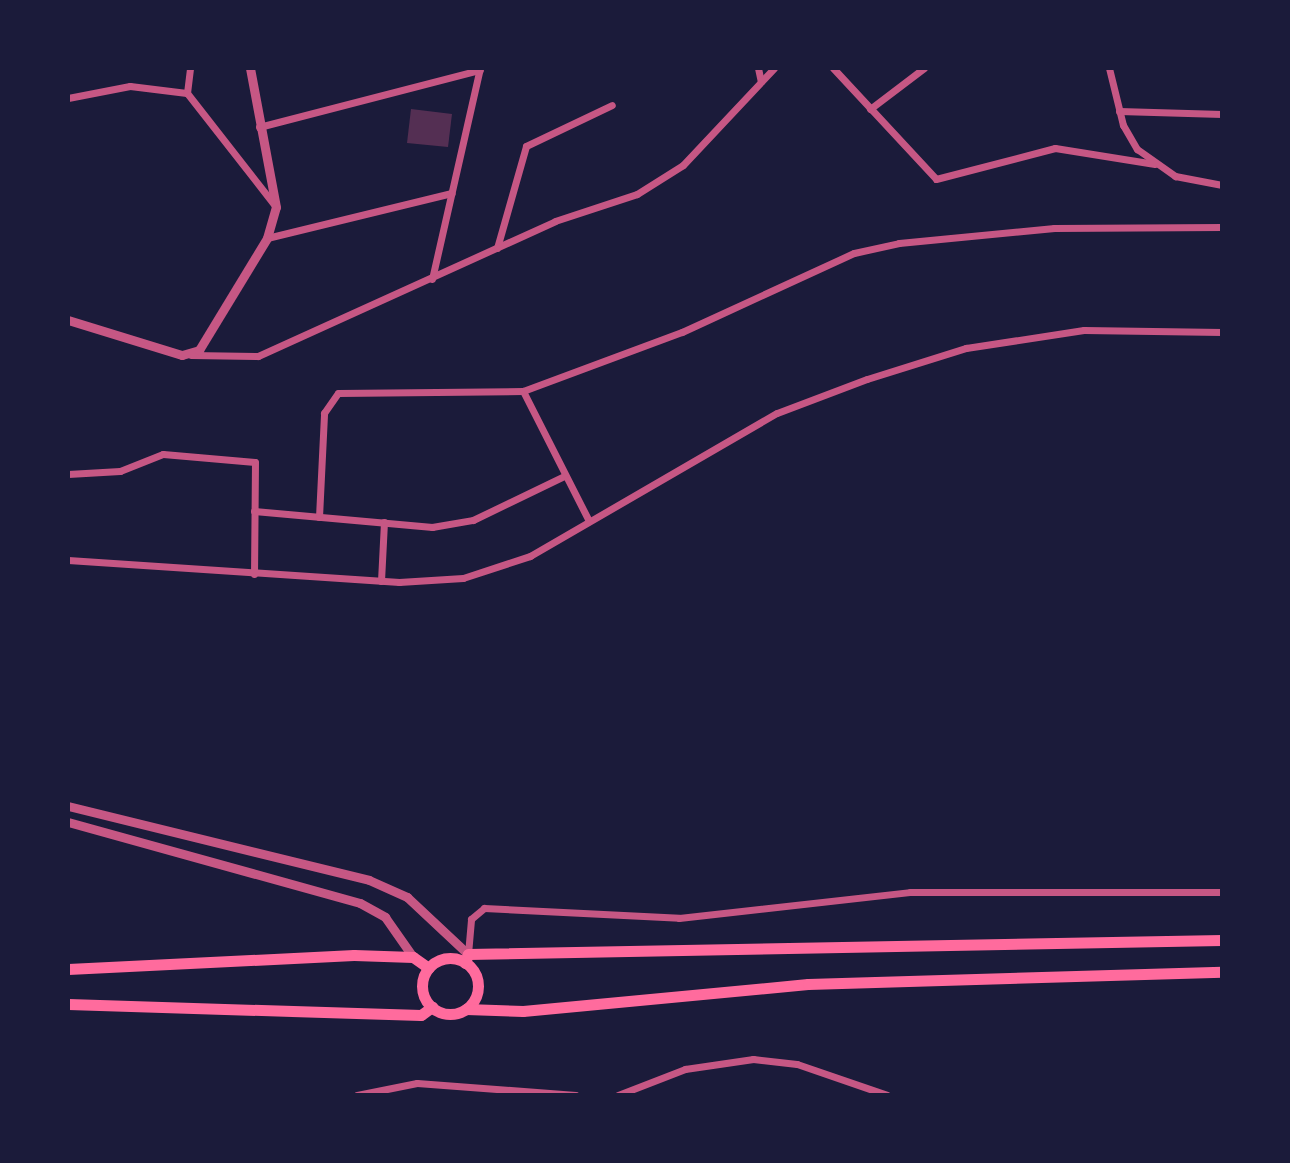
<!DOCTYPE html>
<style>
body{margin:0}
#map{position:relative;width:1290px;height:1163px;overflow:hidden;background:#1b1b3a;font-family:Georgia,serif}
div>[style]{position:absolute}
.building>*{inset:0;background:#542f53}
.minor>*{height:7px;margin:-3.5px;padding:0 3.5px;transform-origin:3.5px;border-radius:3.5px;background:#c65784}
.tertiary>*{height:9px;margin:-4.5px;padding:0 4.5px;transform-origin:4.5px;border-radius:4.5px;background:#c65784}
.trunk>*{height:11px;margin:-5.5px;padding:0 5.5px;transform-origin:5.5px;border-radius:5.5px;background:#ff6b9d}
.trunk>.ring{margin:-5.5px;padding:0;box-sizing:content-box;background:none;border:11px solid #ff6b9d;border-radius:50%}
span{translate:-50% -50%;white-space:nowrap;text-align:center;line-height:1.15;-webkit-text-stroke:7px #1b1b3a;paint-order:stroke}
.frame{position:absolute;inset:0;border:70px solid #1b1b3a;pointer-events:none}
</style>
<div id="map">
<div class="building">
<i style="clip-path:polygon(411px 109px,452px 114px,448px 147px,407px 143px)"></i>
</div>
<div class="minor">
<i style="left:758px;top:68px;width:14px;rotate:78deg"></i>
<i style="left:833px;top:68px;width:151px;rotate:47.1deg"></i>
<i style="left:936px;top:179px;width:123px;rotate:-14.6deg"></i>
<i style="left:1055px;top:148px;width:101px;rotate:9.1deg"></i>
<i style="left:1109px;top:68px;width:59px;rotate:76.2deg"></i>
<i style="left:1123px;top:125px;width:28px;rotate:60deg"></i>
<i style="left:1137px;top:149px;width:47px;rotate:35.4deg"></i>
<i style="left:1175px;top:176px;width:48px;rotate:10.8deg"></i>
<i style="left:187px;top:93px;width:25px;rotate:-83deg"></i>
<i style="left:68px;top:98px;width:63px;rotate:-11deg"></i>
<i style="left:130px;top:86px;width:57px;rotate:7deg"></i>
<i style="left:187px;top:93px;width:145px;rotate:52deg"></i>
<i style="left:870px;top:109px;width:68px;rotate:-37.2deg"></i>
<i style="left:1119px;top:111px;width:103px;rotate:1.7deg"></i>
<i style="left:259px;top:127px;width:228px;rotate:-14.5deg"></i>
<i style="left:267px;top:238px;width:190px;rotate:-13.7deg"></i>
<i style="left:497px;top:248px;width:106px;rotate:-74.1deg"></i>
<i style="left:526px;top:146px;width:95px;rotate:-25.5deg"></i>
<i style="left:432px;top:279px;width:216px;rotate:-77.2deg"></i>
<i style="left:191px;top:355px;width:67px;rotate:0.9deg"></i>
<i style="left:258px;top:356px;width:326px;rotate:-24.4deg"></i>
<i style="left:555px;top:221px;width:86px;rotate:-18.2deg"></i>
<i style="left:637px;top:194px;width:54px;rotate:-32.2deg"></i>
<i style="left:683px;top:165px;width:133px;rotate:-46.8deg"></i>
<i style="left:523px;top:391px;width:146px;rotate:63.1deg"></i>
<i style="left:68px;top:474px;width:52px;rotate:-3.3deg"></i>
<i style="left:120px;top:471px;width:46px;rotate:-21.6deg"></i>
<i style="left:163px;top:454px;width:92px;rotate:5deg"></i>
<i style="left:255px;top:462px;width:112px;rotate:90.5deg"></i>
<i style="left:254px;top:511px;width:179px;rotate:5.1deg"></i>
<i style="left:432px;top:527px;width:42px;rotate:-9.7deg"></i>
<i style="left:473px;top:520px;width:101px;rotate:-25.8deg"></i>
<i style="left:319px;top:517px;width:104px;rotate:-87.2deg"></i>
<i style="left:324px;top:413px;width:24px;rotate:-55deg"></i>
<i style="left:338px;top:393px;width:185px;rotate:-0.6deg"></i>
<i style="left:523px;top:391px;width:170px;rotate:-20.4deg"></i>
<i style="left:682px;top:332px;width:189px;rotate:-24.7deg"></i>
<i style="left:854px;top:253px;width:46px;rotate:-12.5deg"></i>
<i style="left:899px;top:243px;width:156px;rotate:-5.5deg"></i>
<i style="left:1054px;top:228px;width:168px;rotate:-0.3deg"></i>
<i style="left:68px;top:560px;width:332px;rotate:3.8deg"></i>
<i style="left:399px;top:582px;width:64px;rotate:-3.6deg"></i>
<i style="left:463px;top:578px;width:71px;rotate:-18.2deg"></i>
<i style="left:530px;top:556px;width:285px;rotate:-30.1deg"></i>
<i style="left:777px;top:413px;width:96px;rotate:-20.7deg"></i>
<i style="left:867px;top:379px;width:104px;rotate:-17.4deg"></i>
<i style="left:966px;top:348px;width:119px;rotate:-8.7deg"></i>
<i style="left:1084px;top:330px;width:138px;rotate:0.8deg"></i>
<i style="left:381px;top:581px;width:59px;rotate:-87.1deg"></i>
<i style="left:468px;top:954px;width:35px;rotate:-85deg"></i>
<i style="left:471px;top:919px;width:17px;rotate:-40deg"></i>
<i style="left:484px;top:908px;width:195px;rotate:2.9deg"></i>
<i style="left:679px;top:918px;width:232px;rotate:-6.4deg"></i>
<i style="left:910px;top:892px;width:312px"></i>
<i style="left:357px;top:1095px;width:61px;rotate:-11.3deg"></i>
<i style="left:417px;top:1083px;width:159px;rotate:4.3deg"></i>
<i style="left:618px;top:1095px;width:72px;rotate:-21.2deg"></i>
<i style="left:685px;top:1069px;width:69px;rotate:-8.4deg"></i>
<i style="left:753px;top:1059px;width:44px;rotate:6.5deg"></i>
<i style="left:797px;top:1064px;width:95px;rotate:19deg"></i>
</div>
<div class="tertiary">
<i style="left:68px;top:320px;width:119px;rotate:17.1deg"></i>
<i style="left:182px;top:355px;width:18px;rotate:-16deg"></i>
<i style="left:199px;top:350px;width:131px;rotate:-58.7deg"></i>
<i style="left:267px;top:238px;width:32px;rotate:-74deg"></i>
<i style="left:276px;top:207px;width:141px;rotate:-100.6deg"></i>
<i style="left:68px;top:806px;width:310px;rotate:13.8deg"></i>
<i style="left:369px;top:880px;width:42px;rotate:24.1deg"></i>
<i style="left:407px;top:897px;width:83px;rotate:43.1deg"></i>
<i style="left:68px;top:822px;width:303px;rotate:15.5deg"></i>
<i style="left:360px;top:903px;width:29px;rotate:29deg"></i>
<i style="left:385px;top:917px;width:49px;rotate:55deg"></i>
</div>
<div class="trunk">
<i class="ring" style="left:422px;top:958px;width:45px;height:45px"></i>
<i style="left:465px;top:963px;width:9px;rotate:-72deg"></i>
<i style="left:468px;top:954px;width:754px;rotate:-1.06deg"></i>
<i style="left:68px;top:969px;width:286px;rotate:-2.8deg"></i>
<i style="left:354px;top:955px;width:59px;rotate:1.9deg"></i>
<i style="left:413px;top:957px;width:19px;rotate:35deg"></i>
<i style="left:68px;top:1004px;width:353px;rotate:1.8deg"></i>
<i style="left:421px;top:1015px;width:14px;rotate:-36deg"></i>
<i style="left:466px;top:1009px;width:57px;rotate:2deg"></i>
<i style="left:523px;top:1011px;width:286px;rotate:-5.4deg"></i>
<i style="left:808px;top:984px;width:414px;rotate:-1.7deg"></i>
</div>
<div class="frame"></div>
</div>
